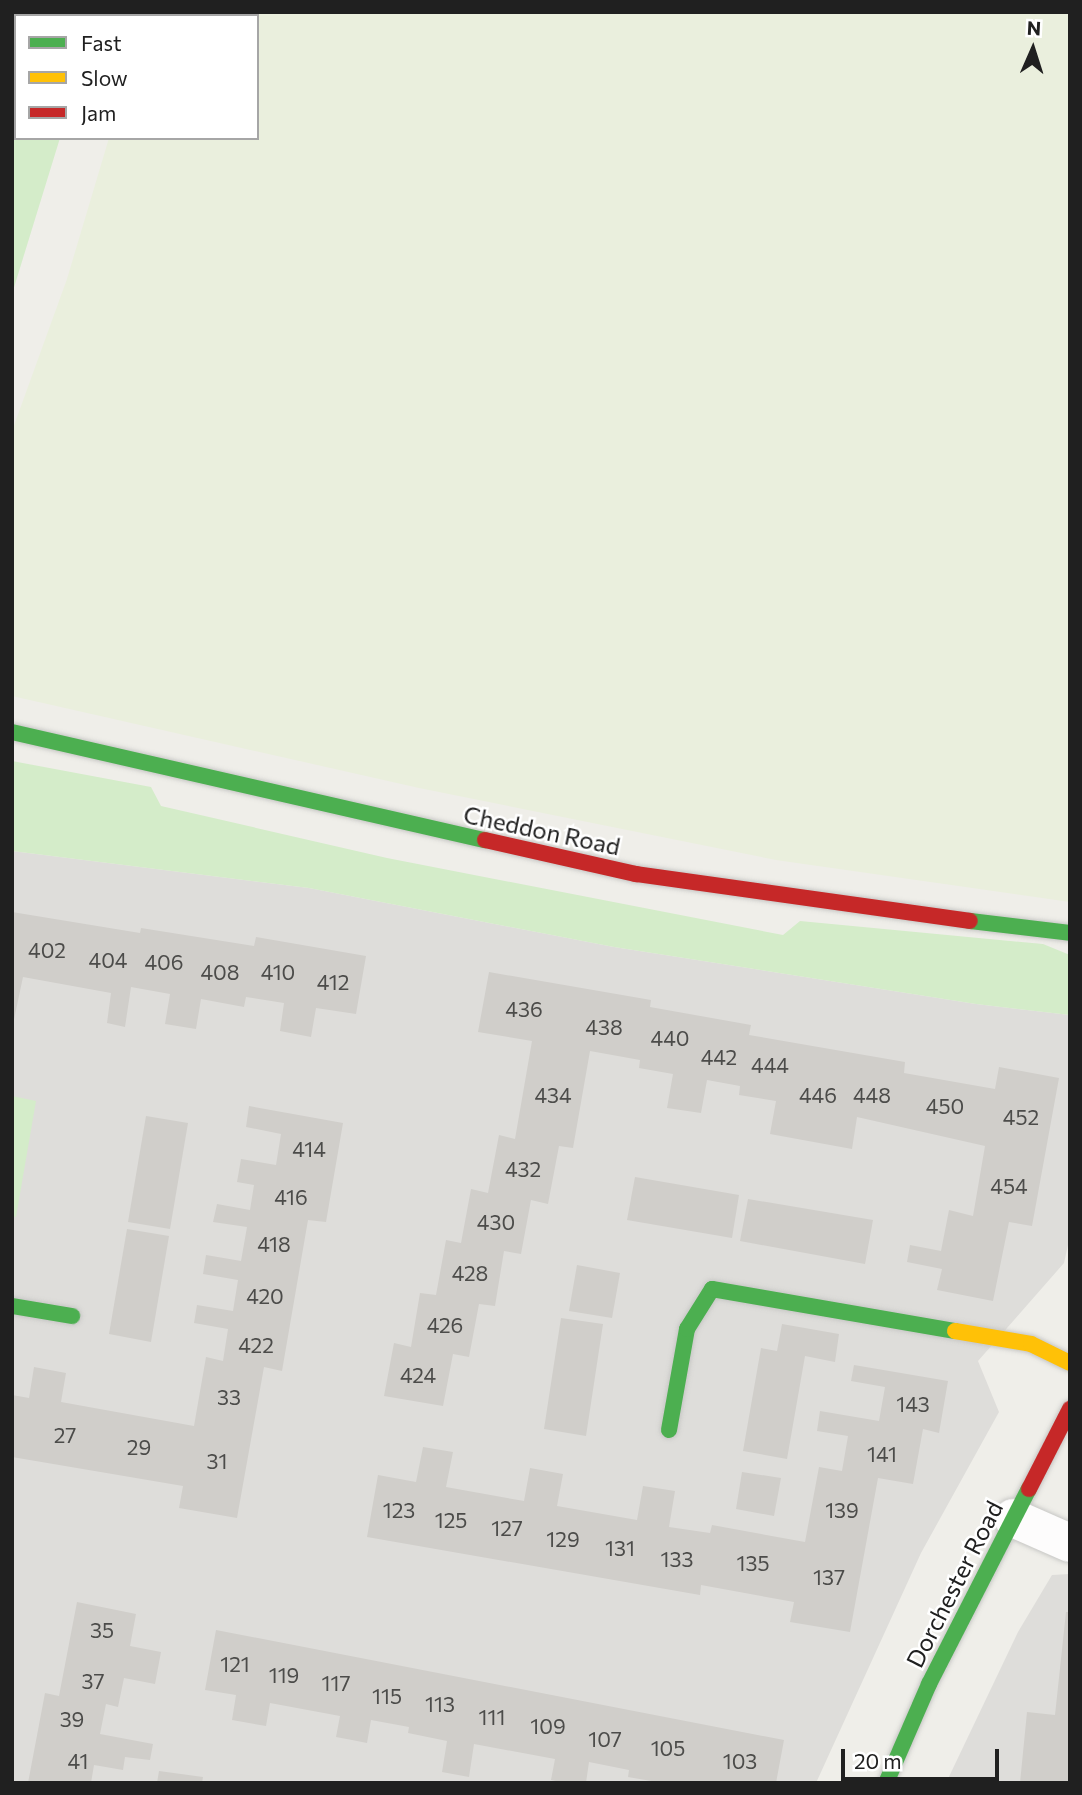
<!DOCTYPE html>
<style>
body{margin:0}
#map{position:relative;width:1082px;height:1795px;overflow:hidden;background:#efeee9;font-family:Commissioner,sans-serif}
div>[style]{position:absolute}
.residential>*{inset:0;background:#deddda}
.farmland>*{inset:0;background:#eaefdd}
.grass>*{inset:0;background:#d4ecc9}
.building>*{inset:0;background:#d0ceca}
.roads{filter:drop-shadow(0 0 2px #c7c7c5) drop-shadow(0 0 2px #c7c7c5)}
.street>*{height:38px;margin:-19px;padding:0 19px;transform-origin:19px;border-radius:19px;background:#fdfcfc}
.fast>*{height:16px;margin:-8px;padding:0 8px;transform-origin:8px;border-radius:8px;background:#4caf50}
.slow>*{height:16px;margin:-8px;padding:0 8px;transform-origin:8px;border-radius:8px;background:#ffc107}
.jam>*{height:16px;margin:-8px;padding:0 8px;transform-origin:8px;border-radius:8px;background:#c62828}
span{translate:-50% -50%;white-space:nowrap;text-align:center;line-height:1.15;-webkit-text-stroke:5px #fff;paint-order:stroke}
.number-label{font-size:21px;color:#4c4c4a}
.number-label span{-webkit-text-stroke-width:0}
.street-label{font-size:24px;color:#202020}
.frame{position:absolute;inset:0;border:14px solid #202020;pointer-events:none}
.legend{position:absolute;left:14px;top:14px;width:245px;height:126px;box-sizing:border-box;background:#fff;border:2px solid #a6a6a6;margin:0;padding:9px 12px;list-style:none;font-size:21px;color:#202020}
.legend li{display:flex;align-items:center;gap:14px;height:35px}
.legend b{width:35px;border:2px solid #a6a6a6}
.north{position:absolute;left:998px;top:14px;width:70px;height:70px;-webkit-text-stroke:5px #fff;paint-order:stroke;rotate:3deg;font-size:19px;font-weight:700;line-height:28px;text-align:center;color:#202020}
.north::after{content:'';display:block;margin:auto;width:24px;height:32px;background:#202020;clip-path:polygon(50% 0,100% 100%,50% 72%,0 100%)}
.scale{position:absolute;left:841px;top:1749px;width:158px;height:32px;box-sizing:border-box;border:4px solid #202020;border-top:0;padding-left:9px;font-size:21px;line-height:24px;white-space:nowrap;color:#202020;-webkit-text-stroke:5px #fff;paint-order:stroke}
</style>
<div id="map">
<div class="residential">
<i style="clip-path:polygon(12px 851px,309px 888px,614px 947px,976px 1004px,1070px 1015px,1070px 1236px,1064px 1263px,978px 1361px,999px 1412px,921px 1553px,816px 1783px,12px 1783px)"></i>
<i style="clip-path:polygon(1070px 1574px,1070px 1783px,946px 1783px,1018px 1632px,1052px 1575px)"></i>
</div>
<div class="farmland">
<i style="clip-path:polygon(146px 12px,1070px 12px,1070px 902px,776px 860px,419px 788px,12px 696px,12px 431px,67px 279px,109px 138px,257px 138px,257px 16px,145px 16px)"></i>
</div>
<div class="grass">
<i style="clip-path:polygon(12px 12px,98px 12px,16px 16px,16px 138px,60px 138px,12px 294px)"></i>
<i style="clip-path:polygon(12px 761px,151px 787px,161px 806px,387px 858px,783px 935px,800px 921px,1043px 944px,1070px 955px,1070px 1015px,976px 1004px,614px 947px,309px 888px,12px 851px)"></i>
<i style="clip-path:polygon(12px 1096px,36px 1101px,16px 1217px,12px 1216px)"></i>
</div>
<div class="building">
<i style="clip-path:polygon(12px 912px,140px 933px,141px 928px,254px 946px,256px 937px,366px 956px,356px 1014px,316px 1008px,311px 1037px,280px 1031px,284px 1003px,246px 997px,244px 1007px,201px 999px,196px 1029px,165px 1024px,170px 994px,131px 987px,125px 1027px,107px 1023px,111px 993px,23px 977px,12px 1029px)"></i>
<i style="clip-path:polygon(489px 972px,651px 1000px,650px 1007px,751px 1025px,749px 1035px,905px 1062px,904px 1073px,995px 1089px,999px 1067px,1059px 1078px,1032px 1226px,1009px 1222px,993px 1301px,937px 1290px,942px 1269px,907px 1262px,910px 1245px,941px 1251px,949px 1210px,973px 1216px,985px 1146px,857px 1117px,852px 1149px,770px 1134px,776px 1101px,739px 1095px,740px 1086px,707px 1080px,701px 1113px,667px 1108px,673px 1074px,639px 1068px,640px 1060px,590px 1051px,573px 1148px,559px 1146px,548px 1204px,531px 1200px,521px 1254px,504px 1251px,495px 1306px,479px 1304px,469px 1357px,453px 1354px,443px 1406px,384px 1396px,394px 1343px,411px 1347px,420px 1293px,436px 1295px,446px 1240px,461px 1243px,471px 1189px,488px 1193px,499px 1135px,515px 1139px,532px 1041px,478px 1032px)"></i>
<i style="clip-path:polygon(249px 1106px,343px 1123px,326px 1222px,308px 1220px,282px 1371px,264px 1367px,237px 1518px,179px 1508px,183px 1486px,12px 1457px,12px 1395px,29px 1398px,34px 1367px,66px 1373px,61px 1402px,194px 1426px,206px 1357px,223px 1361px,228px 1329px,194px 1323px,197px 1305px,233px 1311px,238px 1280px,203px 1274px,206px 1255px,241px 1261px,247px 1227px,213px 1222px,217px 1204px,250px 1210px,254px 1185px,237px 1182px,241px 1159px,276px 1165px,281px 1134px,246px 1127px)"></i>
<i style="clip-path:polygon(146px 1116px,188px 1123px,170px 1229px,128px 1222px)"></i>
<i style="clip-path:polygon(635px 1177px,739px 1195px,732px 1238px,627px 1220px)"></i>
<i style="clip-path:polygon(748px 1199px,873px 1220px,865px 1264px,740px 1241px)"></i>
<i style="clip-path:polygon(127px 1229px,169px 1236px,151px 1342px,109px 1334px)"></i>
<i style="clip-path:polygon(577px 1265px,620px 1273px,612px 1318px,569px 1311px)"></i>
<i style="clip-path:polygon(561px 1318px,603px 1324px,586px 1436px,544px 1429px)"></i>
<i style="clip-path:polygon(782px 1324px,839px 1334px,835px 1362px,805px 1356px,787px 1459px,743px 1451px,761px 1348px,777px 1351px)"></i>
<i style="clip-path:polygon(854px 1365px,948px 1381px,939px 1433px,923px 1429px,913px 1484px,878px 1478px,850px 1632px,790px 1622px,794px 1602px,701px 1585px,700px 1595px,367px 1537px,378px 1475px,416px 1482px,423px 1447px,453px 1452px,446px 1487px,524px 1501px,530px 1468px,563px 1474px,557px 1506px,637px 1520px,643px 1486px,675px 1491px,669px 1527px,710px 1533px,712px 1525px,805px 1542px,819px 1467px,842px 1471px,848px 1436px,817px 1431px,820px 1411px,879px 1421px,885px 1387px,851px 1381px)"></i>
<i style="clip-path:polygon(742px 1472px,781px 1478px,774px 1516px,736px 1509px)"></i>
<i style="clip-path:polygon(77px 1602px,136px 1614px,130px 1646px,161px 1652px,155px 1684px,124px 1678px,118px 1707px,106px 1704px,100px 1734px,153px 1744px,150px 1760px,125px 1757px,123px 1770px,94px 1765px,91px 1783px,28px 1783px,45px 1693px,59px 1696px)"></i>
<i style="clip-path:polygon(1066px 1612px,1070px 1612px,1070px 1783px,1020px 1783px,1027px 1712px,1055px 1715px)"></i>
<i style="clip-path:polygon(216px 1630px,784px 1740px,776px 1783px,663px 1783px,628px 1777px,629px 1770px,589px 1762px,586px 1783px,565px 1783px,551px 1780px,555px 1759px,474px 1744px,469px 1777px,442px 1772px,447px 1741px,408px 1733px,409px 1727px,371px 1720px,367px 1743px,352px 1740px,336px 1737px,340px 1716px,270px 1703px,266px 1726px,232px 1720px,236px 1695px,205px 1690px)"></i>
<i style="clip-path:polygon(159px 1771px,203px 1777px,202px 1783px,157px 1783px)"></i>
</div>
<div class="roads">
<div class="street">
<i style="left:1013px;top:1518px;width:62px;rotate:23.7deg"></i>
</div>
<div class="fast">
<i style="left:12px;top:732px;width:485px;rotate:12.9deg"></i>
<i style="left:970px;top:921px;width:101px;rotate:6.8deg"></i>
<i style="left:12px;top:1306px;width:61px;rotate:9.5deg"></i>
<i style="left:669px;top:1430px;width:103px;rotate:-79.9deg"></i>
<i style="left:687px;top:1329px;width:47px;rotate:-58deg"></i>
<i style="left:712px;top:1289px;width:247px;rotate:9.8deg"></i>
<i style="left:886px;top:1783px;width:108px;rotate:-66.5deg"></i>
<i style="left:929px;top:1684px;width:219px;rotate:-62.9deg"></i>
</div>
<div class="slow">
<i style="left:955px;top:1331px;width:77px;rotate:9.7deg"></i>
<i style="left:1031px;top:1344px;width:43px;rotate:26deg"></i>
</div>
<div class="jam">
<i style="left:485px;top:840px;width:155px;rotate:12.7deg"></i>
<i style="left:636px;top:874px;width:337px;rotate:8deg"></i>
<i style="left:1029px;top:1489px;width:90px;rotate:-62.9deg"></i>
</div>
</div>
<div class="number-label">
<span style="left:47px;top:950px">402</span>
<span style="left:108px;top:960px">404</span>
<span style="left:164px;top:962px">406</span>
<span style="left:220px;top:972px">408</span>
<span style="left:278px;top:972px">410</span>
<span style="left:333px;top:982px">412</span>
<span style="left:524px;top:1009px">436</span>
<span style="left:604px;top:1027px">438</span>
<span style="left:670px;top:1038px">440</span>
<span style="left:719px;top:1057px">442</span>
<span style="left:770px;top:1065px">444</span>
<span style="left:553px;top:1095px">434</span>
<span style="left:818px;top:1095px">446</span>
<span style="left:872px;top:1095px">448</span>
<span style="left:945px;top:1106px">450</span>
<span style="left:1021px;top:1117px">452</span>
<span style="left:309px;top:1149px">414</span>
<span style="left:523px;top:1169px">432</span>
<span style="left:1009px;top:1186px">454</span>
<span style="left:291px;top:1197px">416</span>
<span style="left:496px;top:1222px">430</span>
<span style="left:274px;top:1244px">418</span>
<span style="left:470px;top:1273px">428</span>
<span style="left:265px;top:1296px">420</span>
<span style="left:445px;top:1325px">426</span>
<span style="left:256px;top:1345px">422</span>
<span style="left:418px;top:1375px">424</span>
<span style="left:229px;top:1397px">33</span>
<span style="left:913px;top:1404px">143</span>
<span style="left:65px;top:1435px">27</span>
<span style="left:139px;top:1447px">29</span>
<span style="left:882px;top:1454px">141</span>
<span style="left:217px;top:1461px">31</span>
<span style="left:399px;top:1510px">123</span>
<span style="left:842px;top:1510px">139</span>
<span style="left:451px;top:1520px">125</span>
<span style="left:507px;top:1528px">127</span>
<span style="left:563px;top:1539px">129</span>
<span style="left:620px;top:1548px">131</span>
<span style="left:677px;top:1559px">133</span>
<span style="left:753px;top:1563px">135</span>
<span style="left:829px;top:1577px">137</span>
<span style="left:102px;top:1630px">35</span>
<span style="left:235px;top:1664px">121</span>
<span style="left:284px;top:1675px">119</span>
<span style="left:93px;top:1681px">37</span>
<span style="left:336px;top:1683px">117</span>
<span style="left:387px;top:1696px">115</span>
<span style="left:440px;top:1704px">113</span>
<span style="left:492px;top:1717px">111</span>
<span style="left:72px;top:1719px">39</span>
<span style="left:548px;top:1726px">109</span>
<span style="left:605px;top:1739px">107</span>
<span style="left:668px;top:1748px">105</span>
<span style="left:78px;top:1761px">41</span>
<span style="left:740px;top:1761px">103</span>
</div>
<div class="street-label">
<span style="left:542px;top:830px;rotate:12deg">Cheddon Road</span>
<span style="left:954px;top:1584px;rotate:-63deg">Dorchester Road</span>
</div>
<div class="frame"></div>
<ul class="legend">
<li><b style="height:9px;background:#4caf50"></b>Fast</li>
<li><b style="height:9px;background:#ffc107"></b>Slow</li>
<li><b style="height:9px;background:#c62828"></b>Jam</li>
</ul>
<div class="north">N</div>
<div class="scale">20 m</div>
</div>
